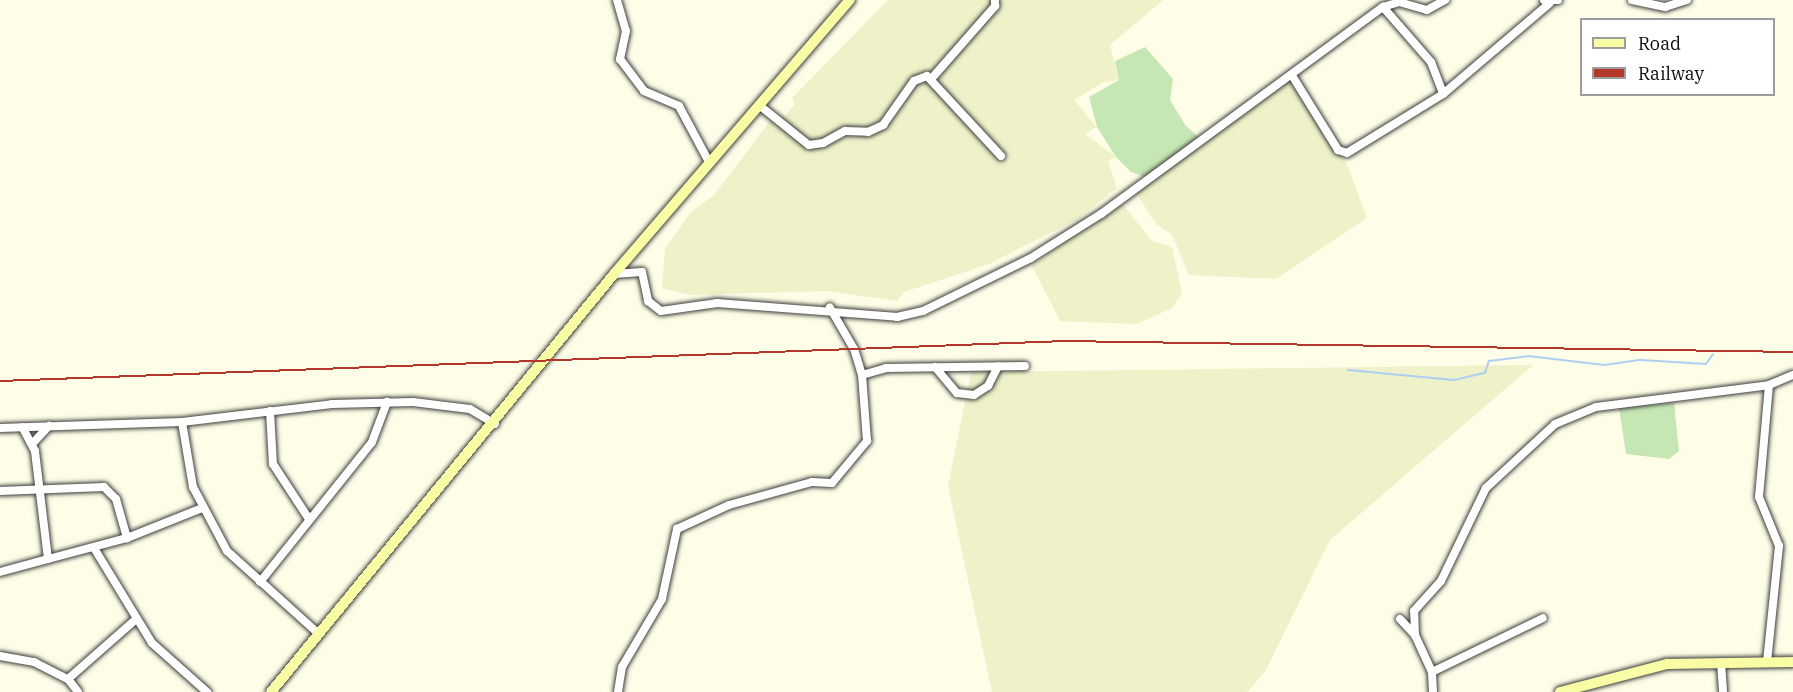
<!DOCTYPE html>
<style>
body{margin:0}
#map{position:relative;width:1793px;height:692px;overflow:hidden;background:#fefde7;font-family:"IBM Plex Serif",serif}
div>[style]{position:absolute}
.farmland>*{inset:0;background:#eff2c9}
.green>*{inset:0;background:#c6e6b4}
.stream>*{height:2px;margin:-1px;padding:0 1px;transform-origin:1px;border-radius:1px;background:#aecff3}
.roads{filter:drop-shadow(0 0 2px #3d3d3d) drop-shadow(0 0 2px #3d3d3d)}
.street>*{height:8px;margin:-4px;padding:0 4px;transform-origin:4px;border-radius:4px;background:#fff}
.secondary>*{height:10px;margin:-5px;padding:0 5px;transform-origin:5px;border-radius:5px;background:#f8fca5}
.rail>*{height:2px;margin:-1px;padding:0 1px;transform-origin:1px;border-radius:1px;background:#b33829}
span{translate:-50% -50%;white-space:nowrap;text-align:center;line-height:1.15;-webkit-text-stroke:6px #fff;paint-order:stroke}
.legend{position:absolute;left:1580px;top:18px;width:195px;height:78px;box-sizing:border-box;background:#fff;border:2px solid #9d9d9d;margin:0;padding:8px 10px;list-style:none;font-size:18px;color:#0a0a0a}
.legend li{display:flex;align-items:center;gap:12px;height:30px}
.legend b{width:30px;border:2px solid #9d9d9d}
</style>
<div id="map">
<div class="farmland">
<i style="clip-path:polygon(888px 0,1163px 0,1110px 45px,1119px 80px,1104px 82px,1074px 100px,1097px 127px,1085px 134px,1116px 157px,1108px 161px,1117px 188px,1078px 219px,989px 264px,904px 292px,897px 301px,827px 291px,690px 295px,662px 288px,665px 249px,690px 213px,714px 195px,773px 117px,785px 116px,795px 104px,792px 98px)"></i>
<i style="clip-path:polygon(1293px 77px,1347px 164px,1367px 218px,1276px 279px,1189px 275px,1172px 235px,1156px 224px,1135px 191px)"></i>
<i style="clip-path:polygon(1120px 201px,1152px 241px,1172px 247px,1182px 293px,1172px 308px,1137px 324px,1060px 321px,1032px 266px)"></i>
<i style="clip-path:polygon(1533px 365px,1330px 540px,1265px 672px,1247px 692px,992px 692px,948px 486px,971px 372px)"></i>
</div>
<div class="green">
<i style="clip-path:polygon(1145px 47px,1173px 79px,1170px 100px,1186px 126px,1204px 142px,1176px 165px,1168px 162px,1146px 177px,1131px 172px,1116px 157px,1097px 127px,1089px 97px,1119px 80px,1115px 61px)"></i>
<i style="clip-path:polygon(1674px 403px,1679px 451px,1669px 459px,1626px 454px,1619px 408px)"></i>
</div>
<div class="stream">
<i style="left:1348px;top:370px;width:106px;rotate:5.4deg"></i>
<i style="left:1454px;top:380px;width:32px;rotate:-13deg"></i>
<i style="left:1485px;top:373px;width:13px;rotate:-72deg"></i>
<i style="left:1489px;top:361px;width:39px;rotate:-7deg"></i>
<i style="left:1528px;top:356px;width:77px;rotate:6.8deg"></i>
<i style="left:1604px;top:365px;width:37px;rotate:-8deg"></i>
<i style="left:1641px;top:360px;width:65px;rotate:3.5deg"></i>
<i style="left:1706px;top:364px;width:12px;rotate:-55deg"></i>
</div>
<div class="roads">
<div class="street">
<i style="left:617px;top:0;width:32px;rotate:74deg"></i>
<i style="left:626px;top:31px;width:29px;rotate:102deg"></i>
<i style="left:620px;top:59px;width:40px;rotate:53deg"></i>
<i style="left:644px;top:91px;width:38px;rotate:23deg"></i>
<i style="left:679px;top:106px;width:64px;rotate:61.8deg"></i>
<i style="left:1544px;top:0;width:14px"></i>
<i style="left:1632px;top:0;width:34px;rotate:12deg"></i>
<i style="left:1665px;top:7px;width:23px;rotate:-18deg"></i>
<i style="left:1383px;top:7px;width:73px;rotate:48.9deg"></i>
<i style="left:1431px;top:62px;width:34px;rotate:69deg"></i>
<i style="left:1293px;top:77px;width:86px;rotate:58.3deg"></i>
<i style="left:1338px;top:150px;width:9px;rotate:18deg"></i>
<i style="left:1347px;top:153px;width:113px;rotate:-31.6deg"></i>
<i style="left:1443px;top:94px;width:140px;rotate:-40.4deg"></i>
<i style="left:932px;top:78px;width:96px;rotate:-48.8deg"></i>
<i style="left:995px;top:6px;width:6px;rotate:-90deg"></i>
<i style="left:759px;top:105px;width:64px;rotate:38.7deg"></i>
<i style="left:809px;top:145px;width:14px;rotate:-8deg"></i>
<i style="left:823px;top:143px;width:25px;rotate:-29deg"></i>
<i style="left:845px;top:131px;width:23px;rotate:2deg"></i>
<i style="left:868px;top:132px;width:17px;rotate:-25deg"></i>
<i style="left:883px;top:125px;width:54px;rotate:-54.8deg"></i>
<i style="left:914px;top:81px;width:14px;rotate:-21deg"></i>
<i style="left:927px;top:76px;width:109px;rotate:47.2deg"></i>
<i style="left:614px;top:274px;width:28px;rotate:-4deg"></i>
<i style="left:642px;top:272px;width:30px;rotate:78deg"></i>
<i style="left:648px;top:301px;width:16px;rotate:38deg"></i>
<i style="left:661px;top:311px;width:57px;rotate:-8.1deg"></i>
<i style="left:717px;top:303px;width:181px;rotate:4.4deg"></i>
<i style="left:897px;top:317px;width:27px;rotate:-13deg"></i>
<i style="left:923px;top:311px;width:120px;rotate:-26.1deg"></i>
<i style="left:1031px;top:258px;width:83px;rotate:-32.2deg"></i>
<i style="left:1101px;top:214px;width:350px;rotate:-36.3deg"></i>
<i style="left:1383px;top:7px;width:17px;rotate:-17deg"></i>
<i style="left:1399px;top:2px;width:29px;rotate:16deg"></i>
<i style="left:1427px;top:10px;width:21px;rotate:-29deg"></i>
<i style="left:935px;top:367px;width:34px;rotate:50deg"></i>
<i style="left:957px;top:393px;width:17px;rotate:7deg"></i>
<i style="left:974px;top:395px;width:17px;rotate:-33deg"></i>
<i style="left:988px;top:386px;width:22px;rotate:-63deg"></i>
<i style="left:862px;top:375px;width:25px;rotate:-16deg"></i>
<i style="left:886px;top:368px;width:139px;rotate:-0.8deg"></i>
<i style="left:270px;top:411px;width:53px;rotate:86.8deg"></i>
<i style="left:273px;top:464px;width:66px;rotate:56.8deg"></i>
<i style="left:182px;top:422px;width:66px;rotate:80.4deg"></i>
<i style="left:193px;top:487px;width:72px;rotate:62deg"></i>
<i style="left:227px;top:551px;width:124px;rotate:42.1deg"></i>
<i style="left:0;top:428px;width:182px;rotate:-1.9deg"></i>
<i style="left:182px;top:422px;width:151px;rotate:-6.8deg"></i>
<i style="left:332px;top:404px;width:81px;rotate:-1.4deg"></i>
<i style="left:413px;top:402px;width:57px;rotate:7deg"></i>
<i style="left:470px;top:409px;width:29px;rotate:31deg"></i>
<i style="left:32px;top:444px;width:25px;rotate:-47deg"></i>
<i style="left:0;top:491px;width:104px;rotate:-2.2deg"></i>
<i style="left:104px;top:487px;width:17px;rotate:45deg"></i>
<i style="left:116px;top:499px;width:41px;rotate:74.2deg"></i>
<i style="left:94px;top:548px;width:111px;rotate:58.6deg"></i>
<i style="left:152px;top:643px;width:74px;rotate:41.7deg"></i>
<i style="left:48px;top:559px;width:82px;rotate:-14.9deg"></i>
<i style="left:127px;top:538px;width:81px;rotate:-21.8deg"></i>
<i style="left:0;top:572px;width:50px;rotate:-15.2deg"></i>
<i style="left:48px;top:559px;width:109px;rotate:-96.9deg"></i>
<i style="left:35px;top:451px;width:27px;rotate:-118deg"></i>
<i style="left:260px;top:582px;width:179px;rotate:-51.3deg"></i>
<i style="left:372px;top:442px;width:43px;rotate:-69.4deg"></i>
<i style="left:1400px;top:619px;width:22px;rotate:47deg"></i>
<i style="left:0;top:656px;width:35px;rotate:10deg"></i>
<i style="left:34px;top:662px;width:38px;rotate:27deg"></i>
<i style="left:68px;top:679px;width:16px;rotate:52deg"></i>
<i style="left:1721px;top:662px;width:30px;rotate:86deg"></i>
<i style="left:1767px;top:662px;width:117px;rotate:-84.1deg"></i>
<i style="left:1779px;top:546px;width:53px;rotate:-112.2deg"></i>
<i style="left:1759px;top:497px;width:112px;rotate:-84.9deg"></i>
<i style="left:1432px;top:672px;width:123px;rotate:-25.9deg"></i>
<i style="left:68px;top:679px;width:89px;rotate:-41.4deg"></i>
<i style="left:618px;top:692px;width:25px;rotate:-81deg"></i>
<i style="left:622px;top:667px;width:79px;rotate:-59.5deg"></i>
<i style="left:662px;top:599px;width:72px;rotate:-77.9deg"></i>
<i style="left:677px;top:529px;width:57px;rotate:-24.8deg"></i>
<i style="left:729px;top:505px;width:86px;rotate:-15.5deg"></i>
<i style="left:812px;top:482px;width:20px;rotate:3deg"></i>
<i style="left:832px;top:483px;width:55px;rotate:-50.2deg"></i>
<i style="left:867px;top:441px;width:66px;rotate:-94.3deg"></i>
<i style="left:862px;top:375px;width:27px;rotate:-107deg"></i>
<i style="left:854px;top:349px;width:48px;rotate:-120.3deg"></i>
<i style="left:1433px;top:692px;width:20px;rotate:-93deg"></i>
<i style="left:1432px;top:672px;width:41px;rotate:-114.7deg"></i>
<i style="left:1415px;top:635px;width:24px;rotate:-92deg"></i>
<i style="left:1414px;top:611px;width:40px;rotate:-48deg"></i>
<i style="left:1441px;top:581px;width:103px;rotate:-64.2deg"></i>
<i style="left:1486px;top:488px;width:94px;rotate:-42.8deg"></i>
<i style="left:1555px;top:424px;width:44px;rotate:-22.5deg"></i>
<i style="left:1596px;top:407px;width:174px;rotate:-7.2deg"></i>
<i style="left:1769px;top:385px;width:26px;rotate:-23deg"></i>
</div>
<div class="secondary">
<i style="left:271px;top:692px;width:541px;rotate:-50.63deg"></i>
<i style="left:614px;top:274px;width:362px;rotate:-49.3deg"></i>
<i style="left:1560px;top:692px;width:111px;rotate:-14.7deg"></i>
<i style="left:1667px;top:664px;width:126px;rotate:-0.9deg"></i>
</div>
</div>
<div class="rail">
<i style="left:0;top:381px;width:1064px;rotate:-2.15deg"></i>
<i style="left:1063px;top:341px;width:730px;rotate:0.86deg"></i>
</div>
<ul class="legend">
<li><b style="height:8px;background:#f8fca5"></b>Road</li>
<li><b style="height:8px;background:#b33829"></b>Railway</li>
</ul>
</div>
